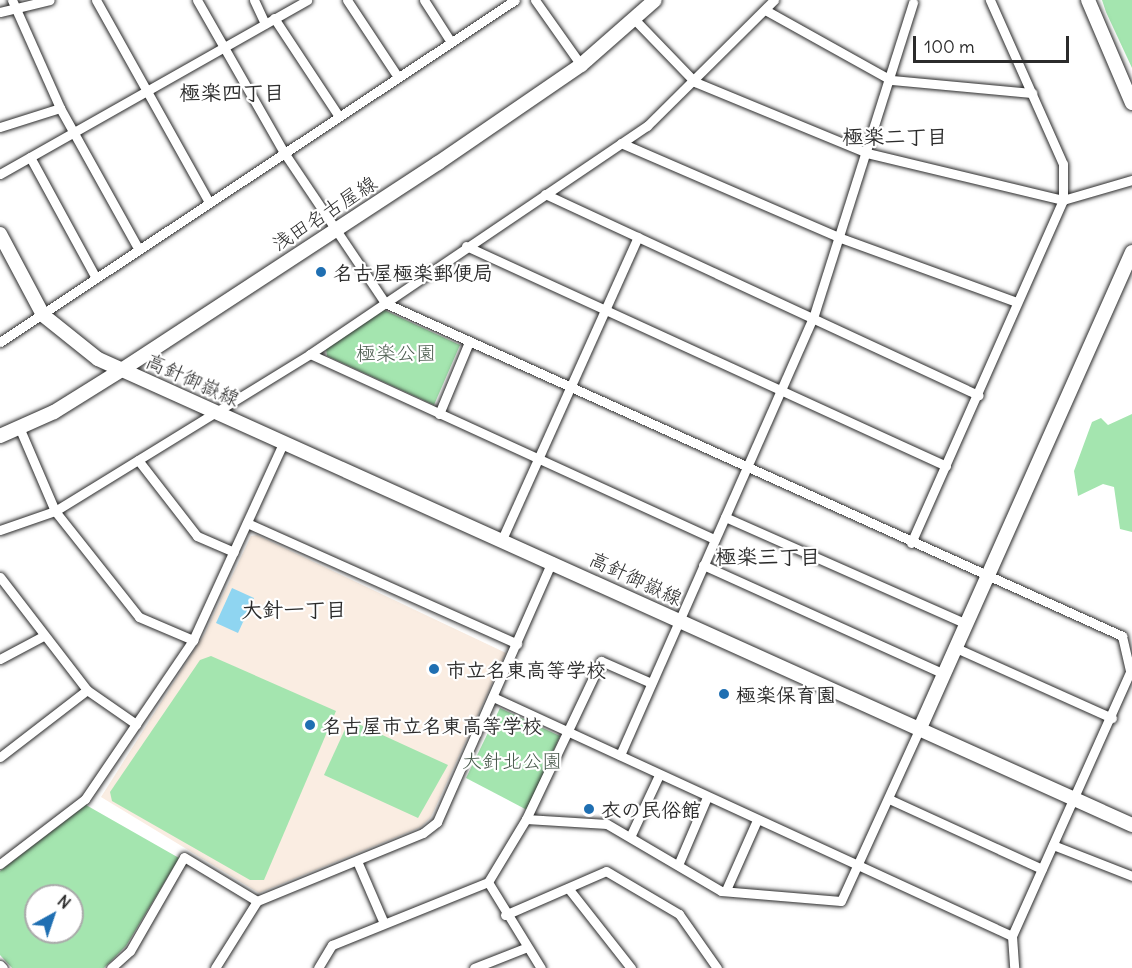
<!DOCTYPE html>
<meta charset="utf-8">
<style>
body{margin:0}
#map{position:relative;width:1132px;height:968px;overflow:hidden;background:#fff;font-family:Delius,"Klee One",sans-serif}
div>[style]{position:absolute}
.built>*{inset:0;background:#faede2}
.green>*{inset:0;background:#a4e5af}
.water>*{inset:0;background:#8fd5f1}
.roads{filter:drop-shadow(0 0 2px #2b2b2b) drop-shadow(0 0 2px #2b2b2b)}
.street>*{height:9px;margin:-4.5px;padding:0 4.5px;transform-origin:4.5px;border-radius:4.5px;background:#fff}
.secondary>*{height:14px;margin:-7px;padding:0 7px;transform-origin:7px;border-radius:7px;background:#fff}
.dots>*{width:16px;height:16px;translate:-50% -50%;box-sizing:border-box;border:3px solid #fff;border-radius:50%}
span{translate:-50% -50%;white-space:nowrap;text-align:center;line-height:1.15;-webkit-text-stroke:4.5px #fff;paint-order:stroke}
.street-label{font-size:20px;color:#2b2b2b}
.poi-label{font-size:20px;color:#2b2b2b;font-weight:700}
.left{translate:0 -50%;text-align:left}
.park-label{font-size:20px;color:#495a4c}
.neighbourhood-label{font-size:21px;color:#2b2b2b;font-weight:700}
.north{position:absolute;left:24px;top:884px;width:60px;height:60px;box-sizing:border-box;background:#fff;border:2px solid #aaa;border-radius:50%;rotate:40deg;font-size:16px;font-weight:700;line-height:24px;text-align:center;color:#2b2b2b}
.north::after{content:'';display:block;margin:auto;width:21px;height:27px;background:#1f6fb2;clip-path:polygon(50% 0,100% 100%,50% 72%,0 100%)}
.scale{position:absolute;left:913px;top:36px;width:156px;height:27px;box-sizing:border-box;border:3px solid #2b2b2b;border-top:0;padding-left:8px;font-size:18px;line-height:21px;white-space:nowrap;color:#2b2b2b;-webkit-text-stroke:4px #fff;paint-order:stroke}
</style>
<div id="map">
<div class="built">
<i style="clip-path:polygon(257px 535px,506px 653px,431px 817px,421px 827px,259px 893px,101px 797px,205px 633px,251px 536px)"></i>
</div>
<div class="green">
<i style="clip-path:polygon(1102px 0,1132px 0,1132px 68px,1106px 12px)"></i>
<i style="clip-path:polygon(382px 309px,460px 345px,434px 405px,327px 356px,326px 348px)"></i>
<i style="clip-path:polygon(1132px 414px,1132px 532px,1120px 529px,1114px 487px,1103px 484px,1078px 496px,1074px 471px,1092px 422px,1101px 418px,1108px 425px)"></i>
<i style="clip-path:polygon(211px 656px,336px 711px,264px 880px,250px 880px,112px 801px,110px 792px,200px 660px)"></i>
<i style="clip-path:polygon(500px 708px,560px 736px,527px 810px,466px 778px)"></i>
<i style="clip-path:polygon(354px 722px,448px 765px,418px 818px,324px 775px,347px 725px)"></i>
<i style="clip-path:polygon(evenodd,86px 805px,179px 858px,126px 946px,104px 968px,12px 968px,0 955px,0 871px,86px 805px,36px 896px,72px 896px,72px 932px,36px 932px,36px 896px)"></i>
</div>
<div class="water">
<i style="clip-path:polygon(232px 588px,254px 598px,238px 633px,216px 623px)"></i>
</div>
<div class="roads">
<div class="street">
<i style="left:12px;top:0;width:118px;rotate:66deg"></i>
<i style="left:60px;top:108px;width:162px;rotate:60.9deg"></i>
<i style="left:96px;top:0;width:231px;rotate:60.8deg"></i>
<i style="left:197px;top:0;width:177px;rotate:60.3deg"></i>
<i style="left:285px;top:154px;width:179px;rotate:56.1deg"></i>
<i style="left:385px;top:303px;width:809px;rotate:24.31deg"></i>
<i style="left:1122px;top:636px;width:37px;rotate:77deg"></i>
<i style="left:1130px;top:672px;width:289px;rotate:114.1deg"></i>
<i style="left:1012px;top:936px;width:32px;rotate:86deg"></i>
<i style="left:254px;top:0;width:26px;rotate:65deg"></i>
<i style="left:347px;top:0;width:92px;rotate:56.5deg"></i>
<i style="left:424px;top:0;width:50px;rotate:57.3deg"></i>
<i style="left:535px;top:0;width:80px;rotate:54.7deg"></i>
<i style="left:767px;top:11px;width:142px;rotate:29.1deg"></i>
<i style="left:891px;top:80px;width:142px;rotate:5.3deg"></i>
<i style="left:0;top:12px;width:51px;rotate:-13.5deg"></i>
<i style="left:274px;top:18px;width:116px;rotate:56.6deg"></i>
<i style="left:636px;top:21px;width:85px;rotate:46deg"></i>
<i style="left:695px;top:82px;width:186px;rotate:22.4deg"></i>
<i style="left:867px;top:153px;width:202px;rotate:13.5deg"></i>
<i style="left:1063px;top:200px;width:72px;rotate:-16.2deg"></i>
<i style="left:0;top:127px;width:63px;rotate:-17.6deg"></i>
<i style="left:621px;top:143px;width:236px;rotate:23.4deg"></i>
<i style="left:838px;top:237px;width:190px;rotate:20deg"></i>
<i style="left:30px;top:157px;width:138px;rotate:61.4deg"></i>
<i style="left:0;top:174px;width:353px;rotate:-29.5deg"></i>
<i style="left:545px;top:194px;width:478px;rotate:24.9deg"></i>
<i style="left:466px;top:246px;width:528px;rotate:24.62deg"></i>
<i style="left:0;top:342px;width:618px;rotate:-33.59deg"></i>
<i style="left:310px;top:354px;width:445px;rotate:24.6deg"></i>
<i style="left:439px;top:414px;width:78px;rotate:-67.4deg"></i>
<i style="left:19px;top:427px;width:91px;rotate:66.8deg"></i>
<i style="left:55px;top:511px;width:135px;rotate:51.6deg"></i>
<i style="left:139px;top:617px;width:59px;rotate:23.1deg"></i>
<i style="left:138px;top:460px;width:96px;rotate:52.2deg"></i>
<i style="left:197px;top:536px;width:40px;rotate:23.4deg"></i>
<i style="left:725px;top:517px;width:264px;rotate:23.9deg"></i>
<i style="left:247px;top:523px;width:296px;rotate:24.1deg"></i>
<i style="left:0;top:530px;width:58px;rotate:-19.1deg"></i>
<i style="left:55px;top:511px;width:299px;rotate:-31.6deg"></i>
<i style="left:310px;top:354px;width:407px;rotate:-34.1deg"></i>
<i style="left:647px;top:126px;width:179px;rotate:-44.8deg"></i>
<i style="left:503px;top:537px;width:329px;rotate:-65.8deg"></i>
<i style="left:911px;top:543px;width:375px;rotate:-66.1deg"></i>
<i style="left:1063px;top:200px;width:36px;rotate:-90deg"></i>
<i style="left:1063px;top:164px;width:180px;rotate:-114deg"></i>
<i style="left:703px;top:565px;width:265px;rotate:24.3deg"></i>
<i style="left:0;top:577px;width:143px;rotate:52.4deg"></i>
<i style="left:87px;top:690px;width:60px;rotate:34.8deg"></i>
<i style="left:956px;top:648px;width:171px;rotate:24.2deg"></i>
<i style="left:0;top:659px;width:49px;rotate:-28.1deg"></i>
<i style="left:493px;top:697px;width:571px;rotate:24.73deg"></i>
<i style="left:620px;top:755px;width:478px;rotate:-66.2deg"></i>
<i style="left:813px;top:318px;width:331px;rotate:-72.4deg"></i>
<i style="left:0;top:757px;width:110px;rotate:-37.6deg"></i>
<i style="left:889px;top:799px;width:168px;rotate:24.6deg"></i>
<i style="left:526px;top:819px;width:81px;rotate:3.5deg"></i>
<i style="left:607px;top:824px;width:132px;rotate:30.4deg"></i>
<i style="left:721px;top:891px;width:120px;rotate:4.8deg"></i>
<i style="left:841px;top:901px;width:190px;rotate:-65.5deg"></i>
<i style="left:630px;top:837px;width:68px;rotate:-64.9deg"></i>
<i style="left:1053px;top:845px;width:85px;rotate:21.4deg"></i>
<i style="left:357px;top:861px;width:65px;rotate:66.6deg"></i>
<i style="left:0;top:864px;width:107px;rotate:-37.4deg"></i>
<i style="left:85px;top:799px;width:91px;rotate:-55.8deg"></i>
<i style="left:136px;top:724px;width:102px;rotate:-55.8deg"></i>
<i style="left:193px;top:640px;width:219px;rotate:-65.4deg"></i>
<i style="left:678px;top:865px;width:74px;rotate:-66.9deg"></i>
<i style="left:488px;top:882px;width:101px;rotate:58.4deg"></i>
<i style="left:568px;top:888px;width:102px;rotate:51.8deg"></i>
<i style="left:726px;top:890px;width:77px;rotate:-66.1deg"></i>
<i style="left:505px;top:915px;width:110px;rotate:-23.5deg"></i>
<i style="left:606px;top:871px;width:85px;rotate:30.5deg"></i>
<i style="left:679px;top:914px;width:66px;rotate:54.9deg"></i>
<i style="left:0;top:965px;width:4px;rotate:45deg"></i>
<i style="left:111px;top:968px;width:25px;rotate:-42deg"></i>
<i style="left:130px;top:951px;width:108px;rotate:-60.1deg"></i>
<i style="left:184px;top:857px;width:85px;rotate:31.1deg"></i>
<i style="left:215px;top:968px;width:79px;rotate:-57.9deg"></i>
<i style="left:257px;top:901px;width:179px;rotate:-22.3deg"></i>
<i style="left:423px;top:833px;width:18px;rotate:-38deg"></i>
<i style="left:437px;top:822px;width:285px;rotate:-66.2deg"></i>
<i style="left:318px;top:968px;width:27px;rotate:-59deg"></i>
<i style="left:332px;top:945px;width:168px;rotate:-22deg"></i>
<i style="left:488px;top:882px;width:74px;rotate:-58.9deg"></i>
<i style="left:526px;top:819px;width:175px;rotate:-64.6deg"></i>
<i style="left:601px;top:661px;width:55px;rotate:23.7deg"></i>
<i style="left:474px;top:968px;width:55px;rotate:-21.4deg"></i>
</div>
<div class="secondary">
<i style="left:1088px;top:0;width:112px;rotate:66.9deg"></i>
<i style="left:0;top:234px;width:92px;rotate:62deg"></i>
<i style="left:43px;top:315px;width:70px;rotate:38.7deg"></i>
<i style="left:98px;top:359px;width:1134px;rotate:24.26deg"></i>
<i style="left:0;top:436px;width:59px;rotate:-24deg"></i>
<i style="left:54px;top:412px;width:81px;rotate:-31.9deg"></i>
<i style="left:123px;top:369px;width:376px;rotate:-33.2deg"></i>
<i style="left:438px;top:163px;width:173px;rotate:-34.4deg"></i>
<i style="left:581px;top:65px;width:98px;rotate:-41.3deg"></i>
<i style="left:920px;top:728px;width:521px;rotate:-65.99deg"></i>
</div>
</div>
<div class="dots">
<i style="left:321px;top:272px;background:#1f6fb2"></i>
<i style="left:434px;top:669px;background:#1f6fb2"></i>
<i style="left:724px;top:694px;background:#1f6fb2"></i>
<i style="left:310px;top:725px;background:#1f6fb2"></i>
<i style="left:589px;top:809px;background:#1f6fb2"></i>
</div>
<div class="street-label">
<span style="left:324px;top:213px;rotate:-33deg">浅田名古屋線</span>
<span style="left:193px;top:379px;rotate:24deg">高針御嶽線</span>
<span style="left:636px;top:578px;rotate:25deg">高針御嶽線</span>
</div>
<div class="poi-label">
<span class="left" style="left:333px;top:272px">名古屋極楽郵便局</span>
<span class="left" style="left:446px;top:669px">市立名東高等学校</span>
<span class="left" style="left:736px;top:694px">極楽保育園</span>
<span class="left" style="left:322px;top:725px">名古屋市立名東高等学校</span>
<span class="left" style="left:601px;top:809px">衣の民俗館</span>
</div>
<div class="park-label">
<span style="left:396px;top:352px">極楽公園</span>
<span style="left:512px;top:760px">大針北公園</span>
</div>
<div class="neighbourhood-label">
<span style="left:232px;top:93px">極楽四丁目</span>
<span style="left:895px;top:137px">極楽二丁目</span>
<span style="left:768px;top:557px">極楽三丁目</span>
<span style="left:294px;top:610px">大針一丁目</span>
</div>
<div class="north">N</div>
<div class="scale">100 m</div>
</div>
